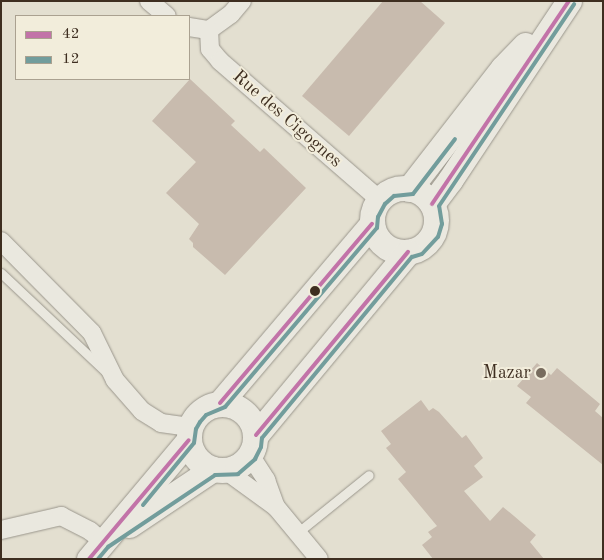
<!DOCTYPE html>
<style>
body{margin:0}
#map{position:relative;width:604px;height:560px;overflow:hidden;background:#e3dfd0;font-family:"Old Standard TT",serif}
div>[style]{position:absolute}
.building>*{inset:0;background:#c8bbae}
.roads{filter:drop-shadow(0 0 1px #9a968c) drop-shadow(0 0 1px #9a968c)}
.service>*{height:9px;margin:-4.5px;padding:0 4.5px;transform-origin:4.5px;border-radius:4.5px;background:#eae8df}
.minor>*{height:18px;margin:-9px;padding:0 9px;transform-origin:9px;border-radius:9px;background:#eae8df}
.secondary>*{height:25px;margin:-12.5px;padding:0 12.5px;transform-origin:12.5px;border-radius:12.5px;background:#eae8df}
.secondary>.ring{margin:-12.5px;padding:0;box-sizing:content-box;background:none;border:25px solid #eae8df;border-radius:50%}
.bus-1>*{height:4px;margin:-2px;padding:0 2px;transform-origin:2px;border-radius:2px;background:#c273a8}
.bus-2>*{height:4px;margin:-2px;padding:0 2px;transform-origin:2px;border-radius:2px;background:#729d9c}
.dots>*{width:14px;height:14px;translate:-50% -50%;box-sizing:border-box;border:2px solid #f2eddb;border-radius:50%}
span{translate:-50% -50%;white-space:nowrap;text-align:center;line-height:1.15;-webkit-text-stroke:4px #f2eddb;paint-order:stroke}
.street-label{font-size:18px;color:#3e2e20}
.poi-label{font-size:18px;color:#3e2e20}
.right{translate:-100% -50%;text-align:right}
.frame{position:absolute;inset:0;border:2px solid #3e2e20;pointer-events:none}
.legend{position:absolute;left:15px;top:15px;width:175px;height:65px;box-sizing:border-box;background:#f2eddb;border:1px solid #aaa190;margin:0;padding:6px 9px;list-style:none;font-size:15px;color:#3e2e20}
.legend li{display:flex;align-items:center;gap:10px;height:25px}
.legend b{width:25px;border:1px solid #aaa190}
</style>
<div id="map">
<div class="building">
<i style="clip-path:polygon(383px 1px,420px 1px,445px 23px,349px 136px,302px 96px)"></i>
<i style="clip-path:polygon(190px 79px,235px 121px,231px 125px,260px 152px,264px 148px,306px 188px,225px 275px,193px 247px,193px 243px,189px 239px,199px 224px,166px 193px,196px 162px,152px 121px)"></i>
<i style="clip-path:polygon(537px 363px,551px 375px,557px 368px,600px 404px,595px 411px,603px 418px,603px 465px,526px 403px,531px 397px,517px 386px)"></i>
<i style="clip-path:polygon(421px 400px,429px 411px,433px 408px,439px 412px,462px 438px,466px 435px,483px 458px,474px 466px,483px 477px,464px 491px,490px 521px,503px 507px,514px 516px,536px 535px,530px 542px,544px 559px,433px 559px,422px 545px,432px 537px,428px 532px,437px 526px,398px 479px,406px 472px,386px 448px,391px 444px,381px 431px)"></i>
</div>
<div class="roads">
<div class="service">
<i style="left:1px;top:273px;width:143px;rotate:43.3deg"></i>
<i style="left:297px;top:533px;width:92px;rotate:-38.9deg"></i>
</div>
<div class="minor">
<i style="left:149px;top:1px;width:23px;rotate:40deg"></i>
<i style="left:189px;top:27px;width:20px;rotate:9deg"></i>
<i style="left:209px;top:30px;width:27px;rotate:-36deg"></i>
<i style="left:231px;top:14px;width:17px;rotate:-50deg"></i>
<i style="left:209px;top:30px;width:19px;rotate:87deg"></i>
<i style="left:210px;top:49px;width:16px;rotate:50deg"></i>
<i style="left:220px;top:61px;width:212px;rotate:41deg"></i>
<i style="left:1px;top:241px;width:129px;rotate:45.3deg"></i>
<i style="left:92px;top:333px;width:52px;rotate:63.9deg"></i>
<i style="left:115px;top:380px;width:41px;rotate:48.9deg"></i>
<i style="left:142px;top:411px;width:22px;rotate:32deg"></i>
<i style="left:161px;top:423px;width:29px;rotate:8deg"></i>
<i style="left:250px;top:455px;width:30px;rotate:57deg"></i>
<i style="left:266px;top:480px;width:29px;rotate:70deg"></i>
<i style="left:225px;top:470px;width:63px;rotate:36deg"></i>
<i style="left:276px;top:507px;width:67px;rotate:50.4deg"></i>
<i style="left:1px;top:530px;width:62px;rotate:-13.1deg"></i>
<i style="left:61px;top:516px;width:33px;rotate:27deg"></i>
<i style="left:90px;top:531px;width:18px;rotate:38deg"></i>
</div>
<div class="secondary">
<i class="ring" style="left:372px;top:188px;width:39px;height:39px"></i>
<i style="left:409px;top:189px;width:153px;rotate:-52.2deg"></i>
<i style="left:503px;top:68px;width:32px;rotate:-46deg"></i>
<i style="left:432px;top:204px;width:30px;rotate:-53deg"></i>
<i style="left:450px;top:180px;width:215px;rotate:-56.4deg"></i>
<i style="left:220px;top:403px;width:235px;rotate:-49.7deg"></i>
<i class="ring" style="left:189px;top:404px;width:41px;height:41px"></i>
<i style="left:256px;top:435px;width:238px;rotate:-50.3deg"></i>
<i style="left:129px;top:525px;width:101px;rotate:-33.7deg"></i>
<i style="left:89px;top:559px;width:155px;rotate:-50deg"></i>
</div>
</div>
<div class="bus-1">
<i style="left:432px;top:204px;width:245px;rotate:-56deg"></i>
<i style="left:220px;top:403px;width:235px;rotate:-49.7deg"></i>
<i style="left:256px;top:435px;width:238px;rotate:-50.3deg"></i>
<i style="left:89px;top:559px;width:155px;rotate:-50deg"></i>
</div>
<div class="bus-2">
<i style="left:143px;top:505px;width:80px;rotate:-50.6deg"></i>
<i style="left:194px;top:443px;width:14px;rotate:-82deg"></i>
<i style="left:196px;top:429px;width:8px;rotate:-60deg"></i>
<i style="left:200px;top:422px;width:9px;rotate:-49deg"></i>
<i style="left:206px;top:415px;width:21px;rotate:-23deg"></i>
<i style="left:225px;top:407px;width:235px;rotate:-49.7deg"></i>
<i style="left:377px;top:228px;width:11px;rotate:-85deg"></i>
<i style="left:378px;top:217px;width:15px;rotate:-62deg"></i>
<i style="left:385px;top:204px;width:12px;rotate:-42deg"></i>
<i style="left:394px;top:196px;width:19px;rotate:-6deg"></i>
<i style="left:413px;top:194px;width:69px;rotate:-52.6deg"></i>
<i style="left:98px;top:559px;width:16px;rotate:-50deg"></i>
<i style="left:108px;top:547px;width:129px;rotate:-33.9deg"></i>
<i style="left:215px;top:475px;width:23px;rotate:-2deg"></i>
<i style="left:238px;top:474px;width:23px;rotate:-41deg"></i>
<i style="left:255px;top:459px;width:13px;rotate:-63deg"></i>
<i style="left:261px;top:447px;width:9px;rotate:-84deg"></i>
<i style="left:262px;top:438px;width:235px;rotate:-50.4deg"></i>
<i style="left:412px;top:257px;width:10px;rotate:-17deg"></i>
<i style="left:422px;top:254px;width:23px;rotate:-47deg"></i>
<i style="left:438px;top:237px;width:14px;rotate:-73deg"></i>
<i style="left:442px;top:224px;width:18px;rotate:-99deg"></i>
<i style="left:439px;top:206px;width:243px;rotate:-56.2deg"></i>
</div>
<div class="dots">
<i style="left:315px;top:291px;background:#3e2e20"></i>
<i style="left:541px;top:373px;background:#786c5e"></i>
</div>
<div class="street-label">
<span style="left:287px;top:119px;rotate:41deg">Rue des Cigognes</span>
</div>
<div class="poi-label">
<span class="right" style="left:531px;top:373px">Mazar</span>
</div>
<div class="frame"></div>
<ul class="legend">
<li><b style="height:6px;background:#c273a8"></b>42</li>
<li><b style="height:6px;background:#729d9c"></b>12</li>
</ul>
</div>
